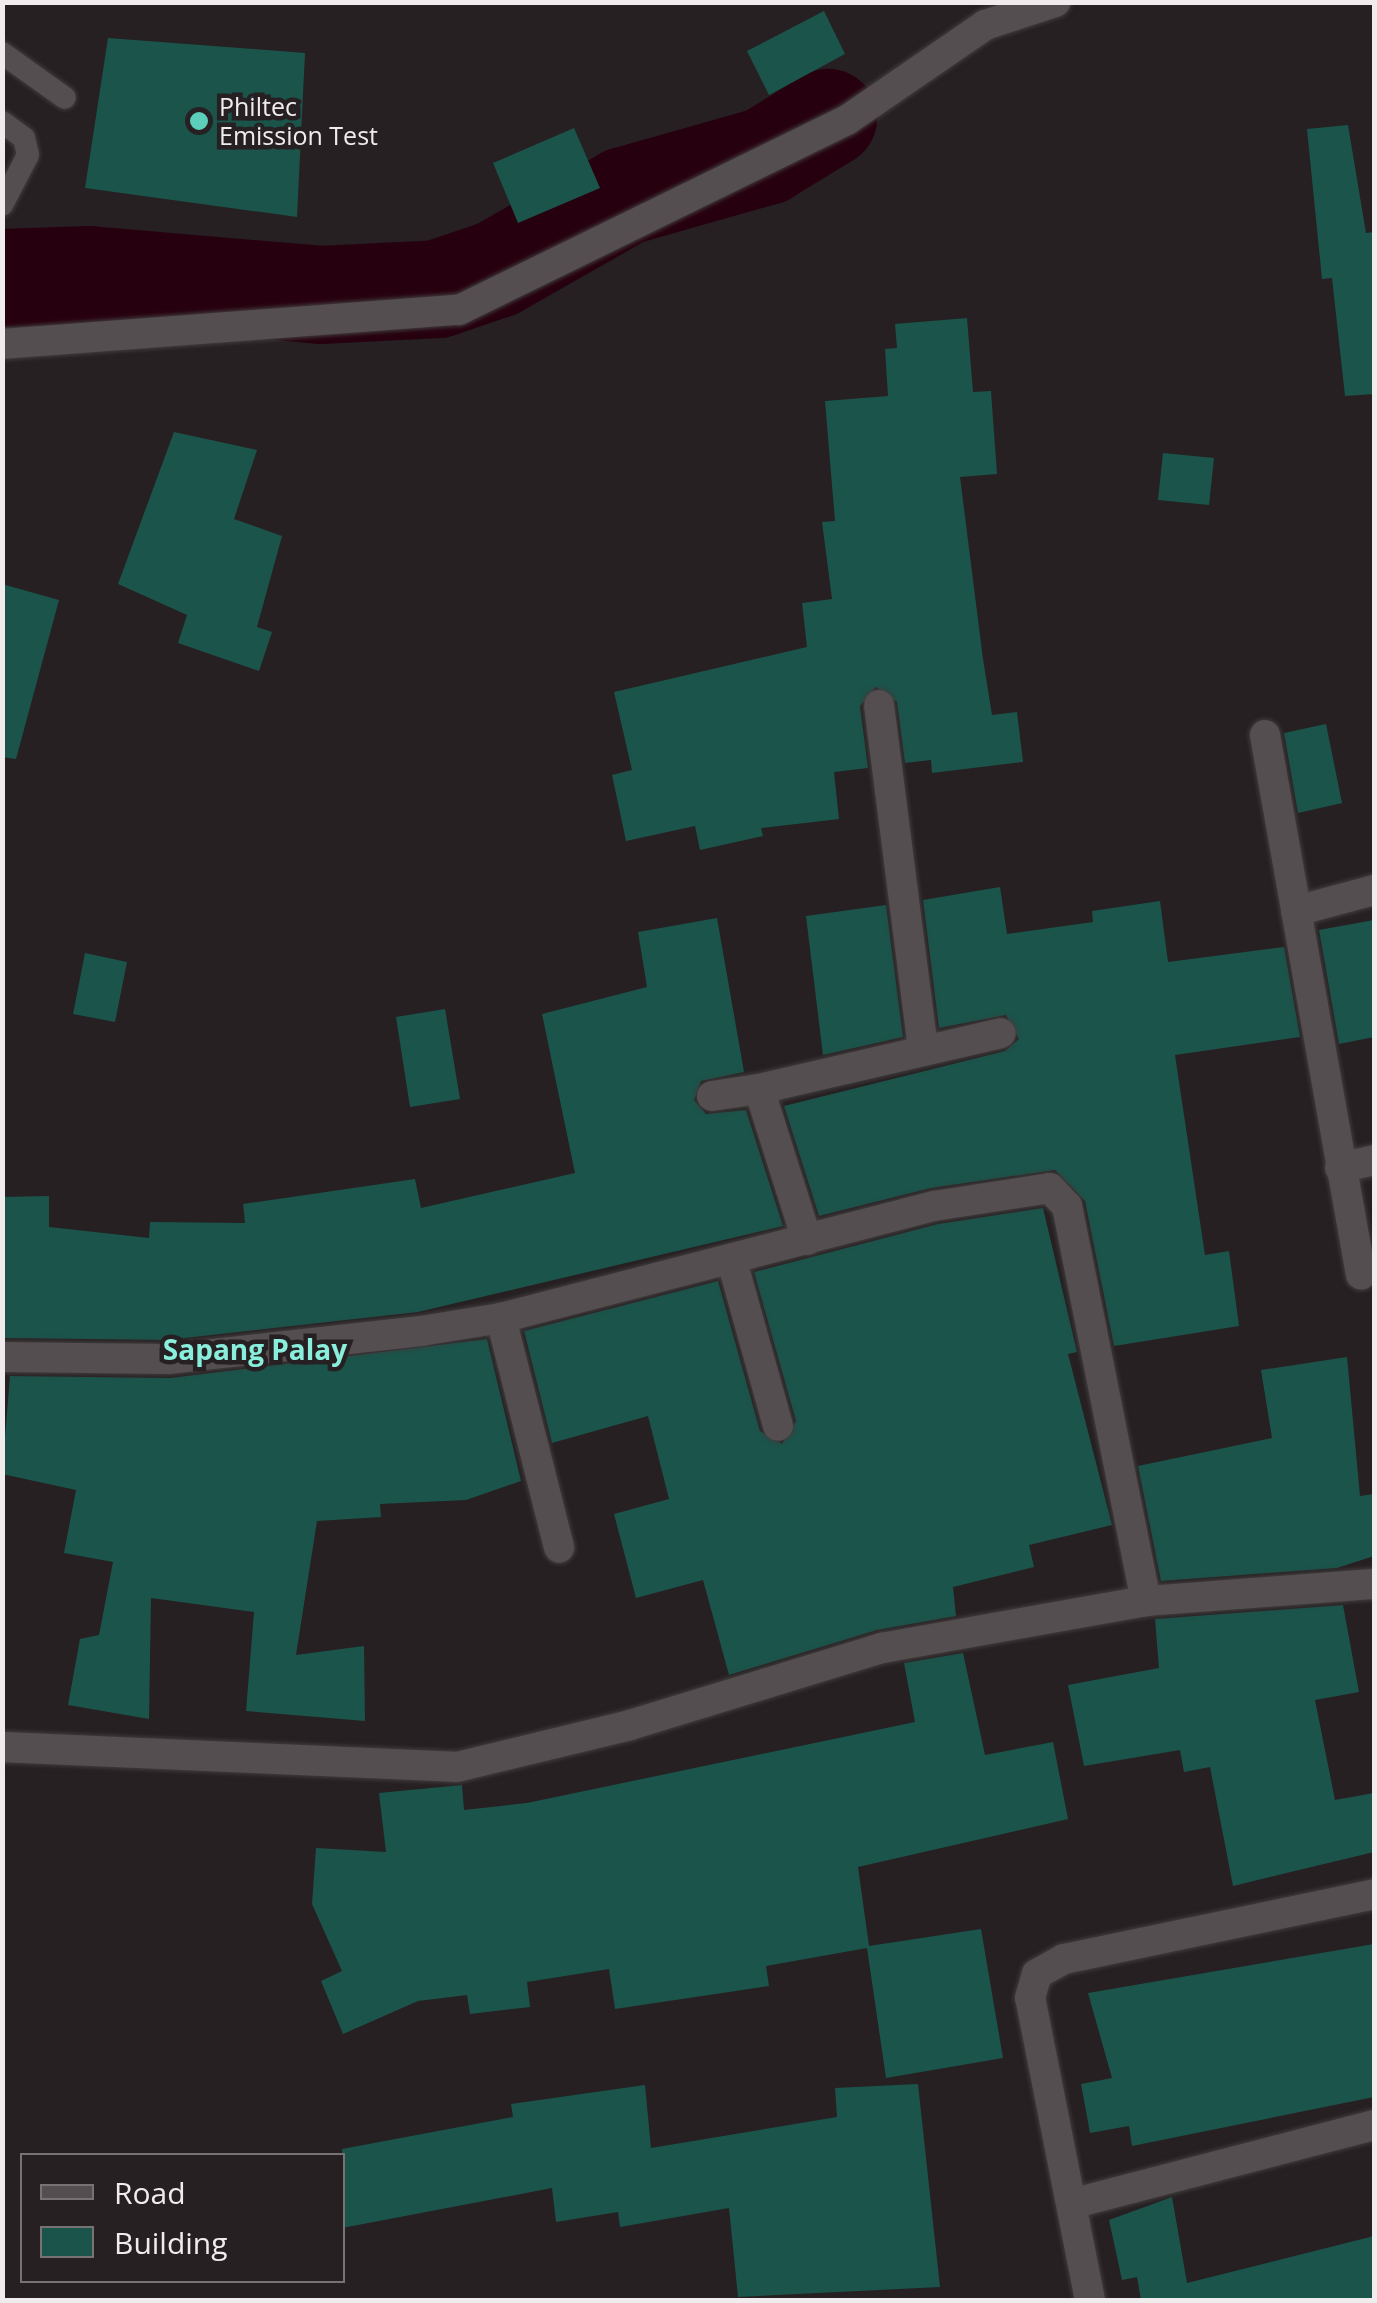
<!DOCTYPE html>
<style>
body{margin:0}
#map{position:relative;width:1377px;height:2303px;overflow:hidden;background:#262022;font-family:"Open Sans",sans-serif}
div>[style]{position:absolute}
.river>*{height:98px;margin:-49px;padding:0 49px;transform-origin:49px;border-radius:49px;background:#27000f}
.building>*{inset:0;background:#1b544b}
.roads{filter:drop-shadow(0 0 2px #403c3d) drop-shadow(0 0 2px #403c3d)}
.lane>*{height:22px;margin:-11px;padding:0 11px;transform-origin:11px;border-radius:11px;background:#544e50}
.street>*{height:30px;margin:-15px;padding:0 15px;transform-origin:15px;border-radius:15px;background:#544e50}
.dots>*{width:28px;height:28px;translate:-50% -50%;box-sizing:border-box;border:5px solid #262022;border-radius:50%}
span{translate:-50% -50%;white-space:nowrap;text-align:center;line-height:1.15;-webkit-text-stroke:9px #262022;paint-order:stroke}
.poi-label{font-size:25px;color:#f0eced}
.left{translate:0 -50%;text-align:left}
.neighbourhood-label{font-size:28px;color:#89efdc;font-weight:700}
.frame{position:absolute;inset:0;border:5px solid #f0eced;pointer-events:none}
.legend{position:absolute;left:20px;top:2153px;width:325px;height:130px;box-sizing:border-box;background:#262022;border:2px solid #777273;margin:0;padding:12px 18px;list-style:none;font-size:30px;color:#f0eced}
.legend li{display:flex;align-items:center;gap:20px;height:50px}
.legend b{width:50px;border:2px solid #777273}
</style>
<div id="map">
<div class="river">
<i style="left:2px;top:278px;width:87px;rotate:-2deg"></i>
<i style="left:89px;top:275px;width:233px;rotate:4.9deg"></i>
<i style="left:321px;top:295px;width:117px;rotate:-2.9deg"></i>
<i style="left:438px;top:289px;width:62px;rotate:-18.7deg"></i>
<i style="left:497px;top:269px;width:147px;rotate:-29.7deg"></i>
<i style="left:625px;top:196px;width:147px;rotate:-15.8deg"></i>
<i style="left:766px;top:156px;width:73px;rotate:-31.5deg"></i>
</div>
<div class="building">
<i style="clip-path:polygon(824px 11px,845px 54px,769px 95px,747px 51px)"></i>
<i style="clip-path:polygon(108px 38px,305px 53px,297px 217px,85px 188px)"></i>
<i style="clip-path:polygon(1348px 125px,1366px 233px,1374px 232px,1374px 394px,1345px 396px,1332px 278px,1322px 279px,1307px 129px)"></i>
<i style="clip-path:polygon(574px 128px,600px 188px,518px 223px,493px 163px)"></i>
<i style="clip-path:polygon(967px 318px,973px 392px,991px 391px,997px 474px,960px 477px,983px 659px,992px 715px,1017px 712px,1023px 762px,932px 773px,931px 760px,905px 763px,897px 702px,876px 687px,860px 706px,868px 768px,834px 772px,839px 819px,761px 828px,763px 836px,700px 850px,695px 826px,626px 841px,612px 775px,632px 770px,614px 692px,807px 647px,802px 603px,832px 599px,822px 522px,835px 521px,825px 401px,888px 396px,885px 349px,897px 348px,895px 324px)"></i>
<i style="clip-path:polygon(174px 432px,257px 450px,234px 519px,282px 536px,257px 627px,272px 632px,259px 671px,178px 643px,187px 615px,118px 584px)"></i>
<i style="clip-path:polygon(1163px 453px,1214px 458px,1209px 505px,1158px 500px)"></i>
<i style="clip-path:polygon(2px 584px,59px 600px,16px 759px,2px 757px)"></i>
<i style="clip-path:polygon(1326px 724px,1342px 803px,1298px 813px,1284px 733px)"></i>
<i style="clip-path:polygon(1000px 887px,1007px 934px,1093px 922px,1092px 911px,1160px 901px,1168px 962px,1284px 947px,1300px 1037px,1175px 1055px,1205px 1255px,1229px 1251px,1239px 1326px,1114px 1346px,1085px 1201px,1055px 1170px,931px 1188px,819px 1216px,784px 1106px,1005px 1051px,1019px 1039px,1006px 1015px,939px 1028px,923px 900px)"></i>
<i style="clip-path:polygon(886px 905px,903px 1037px,823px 1055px,806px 916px)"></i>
<i style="clip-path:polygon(717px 918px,744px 1072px,701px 1081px,694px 1100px,706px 1114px,746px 1110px,783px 1226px,418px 1312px,167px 1340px,2px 1338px,2px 1197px,49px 1196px,49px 1227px,149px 1238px,150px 1222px,245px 1223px,243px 1204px,415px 1179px,421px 1208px,575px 1173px,542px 1014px,647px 987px,638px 932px)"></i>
<i style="clip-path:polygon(1374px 920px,1374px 1037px,1339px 1044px,1319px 930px)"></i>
<i style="clip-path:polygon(85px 953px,127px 962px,115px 1022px,73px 1014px)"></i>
<i style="clip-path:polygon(445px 1009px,460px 1099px,410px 1107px,396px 1017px)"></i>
<i style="clip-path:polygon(1043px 1208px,1077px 1352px,1068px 1354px,1112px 1525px,1029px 1545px,1034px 1567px,953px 1587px,956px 1616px,877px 1630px,729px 1675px,703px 1580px,636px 1598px,614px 1514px,669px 1499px,648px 1416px,552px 1443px,524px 1331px,718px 1281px,760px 1431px,782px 1444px,796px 1421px,754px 1272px,938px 1224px)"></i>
<i style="clip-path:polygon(487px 1339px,521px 1481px,466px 1500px,380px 1504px,381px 1517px,317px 1521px,296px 1655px,364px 1646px,365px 1721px,246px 1711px,254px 1612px,151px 1598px,149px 1719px,68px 1705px,80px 1639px,99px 1635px,113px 1562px,64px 1553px,76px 1490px,2px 1474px,10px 1376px,170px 1378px)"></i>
<i style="clip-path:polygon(1347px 1357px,1360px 1496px,1374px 1494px,1374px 1556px,1337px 1568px,1161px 1581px,1138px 1466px,1272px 1438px,1261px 1370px)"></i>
<i style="clip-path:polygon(1343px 1605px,1359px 1692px,1315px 1700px,1335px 1800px,1374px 1793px,1374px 1852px,1233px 1886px,1210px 1767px,1184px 1772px,1180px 1750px,1084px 1766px,1068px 1685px,1159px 1668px,1155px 1619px)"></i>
<i style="clip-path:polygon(963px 1653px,985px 1755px,1053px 1742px,1068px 1819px,858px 1867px,869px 1946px,981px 1929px,1003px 2058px,886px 2078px,867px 1948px,766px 1966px,769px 1986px,615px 2009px,609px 1969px,527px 1982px,530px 2007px,470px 2014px,467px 1995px,418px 2001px,343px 2034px,321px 1981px,342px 1971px,312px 1904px,316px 1848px,386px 1852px,379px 1793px,462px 1785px,464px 1810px,527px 1803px,915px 1722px,904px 1663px)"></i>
<i style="clip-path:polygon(1374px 1944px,1374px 2097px,1132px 2146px,1129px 2126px,1090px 2133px,1081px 2084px,1112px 2078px,1088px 1993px)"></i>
<i style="clip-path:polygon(918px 2084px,940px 2287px,738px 2297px,729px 2208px,620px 2227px,618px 2212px,556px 2222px,552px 2188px,342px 2228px,342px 2149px,513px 2117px,511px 2104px,645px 2085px,651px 2148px,837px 2117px,835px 2088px)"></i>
<i style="clip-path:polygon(1172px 2197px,1187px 2283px,1374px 2236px,1374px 2300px,1141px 2300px,1137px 2277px,1122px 2280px,1109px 2220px)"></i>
</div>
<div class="roads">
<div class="lane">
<i style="left:2px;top:53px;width:77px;rotate:35.5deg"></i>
<i style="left:2px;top:122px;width:27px;rotate:36deg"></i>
<i style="left:24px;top:138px;width:17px;rotate:77deg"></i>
<i style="left:28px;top:155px;width:56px;rotate:117.5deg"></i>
</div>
<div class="street">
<i style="left:2px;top:344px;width:458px;rotate:-4.3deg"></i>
<i style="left:459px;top:310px;width:432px;rotate:-26.1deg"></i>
<i style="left:847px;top:120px;width:168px;rotate:-34.5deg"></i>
<i style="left:985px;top:25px;width:74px;rotate:-18.2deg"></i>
<i style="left:879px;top:705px;width:346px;rotate:82.7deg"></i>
<i style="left:1265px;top:735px;width:548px;rotate:79.92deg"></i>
<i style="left:1296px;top:911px;width:81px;rotate:-15.1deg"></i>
<i style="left:712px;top:1096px;width:48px;rotate:-8.5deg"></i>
<i style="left:1340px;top:1168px;width:35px;rotate:-13deg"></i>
<i style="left:807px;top:1240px;width:158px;rotate:-107.6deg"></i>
<i style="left:759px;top:1089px;width:248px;rotate:-13deg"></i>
<i style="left:732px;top:1261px;width:171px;rotate:74.4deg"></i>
<i style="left:501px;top:1318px;width:237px;rotate:75.8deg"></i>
<i style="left:2px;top:1357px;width:166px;rotate:0.7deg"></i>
<i style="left:168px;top:1359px;width:255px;rotate:-6.3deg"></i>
<i style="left:421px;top:1331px;width:81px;rotate:-9.2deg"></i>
<i style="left:501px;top:1318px;width:447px;rotate:-14.5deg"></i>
<i style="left:934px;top:1206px;width:117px;rotate:-8.8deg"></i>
<i style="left:1050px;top:1188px;width:25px;rotate:47deg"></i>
<i style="left:1067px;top:1206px;width:403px;rotate:78.7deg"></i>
<i style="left:2px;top:1747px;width:455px;rotate:2.5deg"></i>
<i style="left:457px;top:1767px;width:178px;rotate:-13.6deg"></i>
<i style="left:630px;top:1725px;width:264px;rotate:-17deg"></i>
<i style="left:882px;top:1648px;width:268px;rotate:-10.1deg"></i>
<i style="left:1146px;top:1601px;width:229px;rotate:-4.3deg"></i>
<i style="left:1075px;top:2203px;width:309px;rotate:-14.6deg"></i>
<i style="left:1090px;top:2300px;width:308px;rotate:-101.2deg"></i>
<i style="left:1030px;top:1998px;width:25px;rotate:-74deg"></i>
<i style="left:1037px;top:1974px;width:31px;rotate:-29deg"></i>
<i style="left:1064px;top:1959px;width:317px;rotate:-11.8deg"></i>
</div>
</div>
<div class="dots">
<i style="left:199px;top:121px;background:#5cceba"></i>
</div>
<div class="poi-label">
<span class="left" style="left:219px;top:121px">Philtec<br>Emission Test</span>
</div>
<div class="neighbourhood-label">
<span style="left:255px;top:1349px">Sapang Palay</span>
</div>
<div class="frame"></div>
<ul class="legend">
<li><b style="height:12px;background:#544e50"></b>Road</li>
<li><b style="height:28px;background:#1b544b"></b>Building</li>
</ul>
</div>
